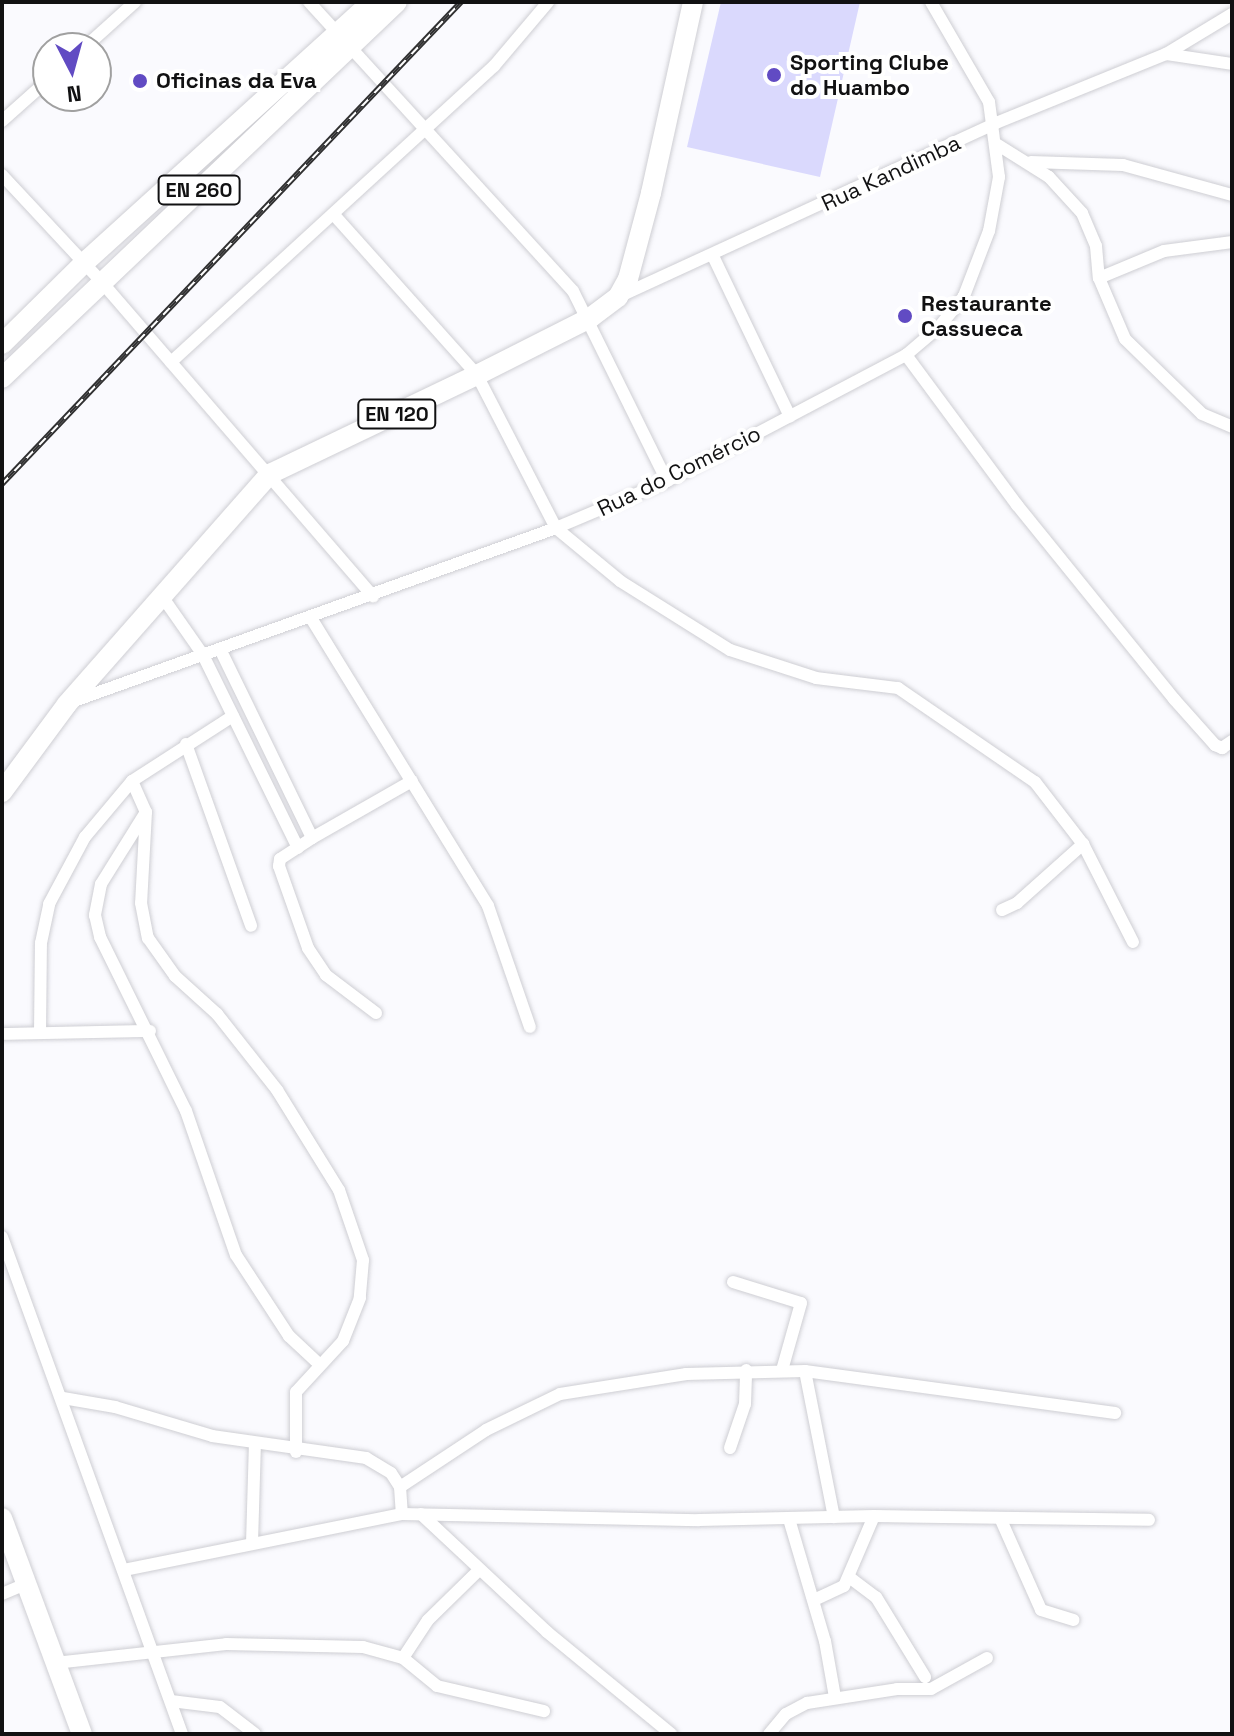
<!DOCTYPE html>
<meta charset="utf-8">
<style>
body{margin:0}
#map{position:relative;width:1234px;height:1736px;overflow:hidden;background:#fafafe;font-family:"Space Grotesk",sans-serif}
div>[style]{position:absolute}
.green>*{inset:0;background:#dad9fd}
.roads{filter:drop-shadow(0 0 2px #ceced3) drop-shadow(0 0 2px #ceced3)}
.minor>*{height:12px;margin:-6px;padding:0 6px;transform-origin:6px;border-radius:6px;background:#fff}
.primary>*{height:20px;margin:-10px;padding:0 10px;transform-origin:10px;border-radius:10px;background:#fff}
.rail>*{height:6px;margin-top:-3px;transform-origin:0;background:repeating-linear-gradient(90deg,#fff 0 9px,#303031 0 18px);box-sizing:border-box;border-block:2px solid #303031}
.dots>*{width:22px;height:22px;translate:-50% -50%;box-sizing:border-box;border:4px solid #fff;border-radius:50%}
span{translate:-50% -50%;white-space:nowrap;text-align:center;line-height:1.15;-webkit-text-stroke:8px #fff;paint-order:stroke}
.shield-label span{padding:2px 6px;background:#fff;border:2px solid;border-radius:6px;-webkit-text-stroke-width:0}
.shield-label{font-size:20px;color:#111112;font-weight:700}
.poi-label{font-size:22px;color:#111112;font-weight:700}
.left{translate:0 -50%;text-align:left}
.street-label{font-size:22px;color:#111112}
.frame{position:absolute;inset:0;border:4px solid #111112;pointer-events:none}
.north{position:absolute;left:32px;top:32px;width:80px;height:80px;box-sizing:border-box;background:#fff;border:2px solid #a0a0a0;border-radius:50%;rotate:174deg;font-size:22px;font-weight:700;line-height:32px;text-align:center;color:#111112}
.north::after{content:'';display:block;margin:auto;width:28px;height:36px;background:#614bc3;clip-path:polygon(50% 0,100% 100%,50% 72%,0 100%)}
</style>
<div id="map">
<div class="green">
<i style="clip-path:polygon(721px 2px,860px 2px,820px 177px,687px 147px)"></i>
</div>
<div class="roads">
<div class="minor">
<i style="left:309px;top:2px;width:391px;rotate:47.6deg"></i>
<i style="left:573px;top:291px;width:212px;rotate:63.7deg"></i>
<i style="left:84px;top:48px;width:69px;rotate:-42deg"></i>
<i style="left:1166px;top:54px;width:67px;rotate:8.6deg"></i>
<i style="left:2px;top:121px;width:62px;rotate:-41.7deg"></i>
<i style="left:998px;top:145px;width:60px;rotate:32.1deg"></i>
<i style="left:1049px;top:177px;width:49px;rotate:47.5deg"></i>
<i style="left:1082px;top:213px;width:36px;rotate:67deg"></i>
<i style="left:1096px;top:246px;width:32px;rotate:85deg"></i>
<i style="left:1099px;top:278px;width:66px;rotate:66.9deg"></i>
<i style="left:1125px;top:339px;width:107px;rotate:44.2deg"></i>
<i style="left:1202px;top:414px;width:33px;rotate:23deg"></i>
<i style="left:1031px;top:162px;width:92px;rotate:1.9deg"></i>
<i style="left:1123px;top:165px;width:113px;rotate:15.4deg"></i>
<i style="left:2px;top:175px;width:144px;rotate:47deg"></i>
<i style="left:100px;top:280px;width:418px;rotate:49.2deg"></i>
<i style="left:335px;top:216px;width:213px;rotate:48.2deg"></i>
<i style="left:477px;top:375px;width:172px;rotate:62.7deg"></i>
<i style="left:556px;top:528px;width:83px;rotate:39.6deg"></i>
<i style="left:620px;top:581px;width:130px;rotate:32.1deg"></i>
<i style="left:730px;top:650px;width:90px;rotate:18deg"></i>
<i style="left:816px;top:678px;width:83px;rotate:7deg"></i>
<i style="left:898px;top:688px;width:166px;rotate:34.5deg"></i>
<i style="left:1035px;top:782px;width:78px;rotate:52.3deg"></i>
<i style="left:1083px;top:844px;width:110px;rotate:63deg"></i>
<i style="left:713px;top:256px;width:178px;rotate:64.4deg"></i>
<i style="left:1099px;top:278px;width:70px;rotate:-22.6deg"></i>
<i style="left:1164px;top:251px;width:69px;rotate:-7.5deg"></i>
<i style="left:618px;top:297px;width:416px;rotate:-24.7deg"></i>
<i style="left:996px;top:123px;width:183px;rotate:-22.1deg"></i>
<i style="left:1166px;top:54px;width:77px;rotate:-31.2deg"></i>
<i style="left:906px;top:355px;width:187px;rotate:53.5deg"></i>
<i style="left:1017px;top:505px;width:250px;rotate:51deg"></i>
<i style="left:1174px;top:699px;width:62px;rotate:48.3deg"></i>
<i style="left:1215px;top:745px;width:8px;rotate:23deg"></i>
<i style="left:1222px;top:748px;width:12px;rotate:-35deg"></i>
<i style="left:171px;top:362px;width:438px;rotate:-42.5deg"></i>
<i style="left:494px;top:66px;width:84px;rotate:-49.8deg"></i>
<i style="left:164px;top:599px;width:68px;rotate:55.1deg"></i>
<i style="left:203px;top:655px;width:215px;rotate:63.8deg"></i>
<i style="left:311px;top:618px;width:338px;rotate:58.4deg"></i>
<i style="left:488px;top:906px;width:128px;rotate:70.9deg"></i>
<i style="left:220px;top:649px;width:210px;rotate:64deg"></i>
<i style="left:74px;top:701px;width:512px;rotate:-19.74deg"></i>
<i style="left:556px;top:528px;width:121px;rotate:-22.9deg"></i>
<i style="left:667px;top:481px;width:270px;rotate:-27.8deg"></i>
<i style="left:906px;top:355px;width:43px;rotate:-40.3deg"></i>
<i style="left:939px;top:327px;width:40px;rotate:-51deg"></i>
<i style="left:964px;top:296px;width:70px;rotate:-69deg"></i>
<i style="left:989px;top:231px;width:55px;rotate:-79.5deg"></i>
<i style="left:999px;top:177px;width:76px;rotate:-97.6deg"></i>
<i style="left:989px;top:102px;width:116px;rotate:-120.1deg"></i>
<i style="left:186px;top:744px;width:193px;rotate:70.3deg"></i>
<i style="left:132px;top:781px;width:34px;rotate:66deg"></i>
<i style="left:146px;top:812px;width:91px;rotate:93.1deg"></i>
<i style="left:141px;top:903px;width:36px;rotate:79deg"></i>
<i style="left:148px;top:938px;width:47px;rotate:54.6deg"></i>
<i style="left:175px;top:976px;width:57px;rotate:42.1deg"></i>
<i style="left:217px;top:1014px;width:97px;rotate:51.7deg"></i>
<i style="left:277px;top:1090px;width:118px;rotate:58.2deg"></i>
<i style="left:339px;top:1190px;width:74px;rotate:71.1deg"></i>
<i style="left:363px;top:1260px;width:38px;rotate:95deg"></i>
<i style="left:360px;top:1298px;width:46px;rotate:111.6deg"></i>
<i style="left:343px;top:1341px;width:69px;rotate:132.7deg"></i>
<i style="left:296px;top:1392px;width:60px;rotate:90deg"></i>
<i style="left:146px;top:812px;width:85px;rotate:122deg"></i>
<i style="left:101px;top:884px;width:32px;rotate:101deg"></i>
<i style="left:95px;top:915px;width:23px;rotate:77deg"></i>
<i style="left:100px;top:937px;width:194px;rotate:63.7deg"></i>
<i style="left:186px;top:1111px;width:152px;rotate:70.9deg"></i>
<i style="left:236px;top:1255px;width:97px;rotate:56.8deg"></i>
<i style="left:289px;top:1336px;width:42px;rotate:43.1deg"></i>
<i style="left:1002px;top:910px;width:17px;rotate:-25deg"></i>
<i style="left:1017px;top:903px;width:89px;rotate:-41.8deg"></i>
<i style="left:376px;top:1013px;width:63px;rotate:-142.8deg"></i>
<i style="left:326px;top:975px;width:32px;rotate:-124deg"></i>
<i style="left:308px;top:948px;width:87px;rotate:-109.5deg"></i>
<i style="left:279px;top:866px;width:7px;rotate:-82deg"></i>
<i style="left:280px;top:859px;width:38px;rotate:-33deg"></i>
<i style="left:312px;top:838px;width:115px;rotate:-29.7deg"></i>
<i style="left:40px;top:1033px;width:90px;rotate:-89.4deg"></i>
<i style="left:41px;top:943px;width:40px;rotate:-78deg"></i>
<i style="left:49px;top:904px;width:76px;rotate:-61.8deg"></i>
<i style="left:85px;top:837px;width:73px;rotate:-50deg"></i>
<i style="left:132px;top:781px;width:120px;rotate:-32.8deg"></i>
<i style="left:2px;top:1034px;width:148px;rotate:-1.2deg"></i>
<i style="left:2px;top:1237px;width:529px;rotate:70.09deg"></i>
<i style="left:733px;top:1282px;width:71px;rotate:17.2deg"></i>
<i style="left:801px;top:1303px;width:70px;rotate:105.8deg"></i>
<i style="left:805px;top:1371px;width:149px;rotate:78.8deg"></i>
<i style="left:63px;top:1398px;width:53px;rotate:9.8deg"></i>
<i style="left:115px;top:1407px;width:101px;rotate:16.6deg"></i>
<i style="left:212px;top:1436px;width:156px;rotate:8.1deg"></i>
<i style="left:366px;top:1458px;width:29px;rotate:31deg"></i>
<i style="left:391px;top:1473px;width:17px;rotate:57deg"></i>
<i style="left:400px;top:1487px;width:27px;rotate:86deg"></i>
<i style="left:730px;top:1448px;width:46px;rotate:-71.2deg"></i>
<i style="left:745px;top:1404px;width:34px;rotate:-88deg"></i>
<i style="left:400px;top:1487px;width:103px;rotate:-33.5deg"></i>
<i style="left:486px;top:1430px;width:82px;rotate:-25.9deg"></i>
<i style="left:560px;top:1394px;width:128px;rotate:-9deg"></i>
<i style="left:686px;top:1374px;width:119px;rotate:-1.4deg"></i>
<i style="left:805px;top:1371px;width:313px;rotate:7.7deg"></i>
<i style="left:421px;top:1514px;width:173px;rotate:43.1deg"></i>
<i style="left:547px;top:1632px;width:161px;rotate:39.4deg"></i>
<i style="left:789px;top:1519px;width:127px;rotate:73.6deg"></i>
<i style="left:825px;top:1641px;width:57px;rotate:79.9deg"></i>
<i style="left:1001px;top:1520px;width:98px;rotate:66deg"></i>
<i style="left:1041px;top:1610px;width:34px;rotate:17deg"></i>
<i style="left:252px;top:1543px;width:99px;rotate:-88.3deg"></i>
<i style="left:124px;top:1570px;width:284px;rotate:-11.4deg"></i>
<i style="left:402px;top:1514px;width:297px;rotate:1.2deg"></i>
<i style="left:699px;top:1520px;width:175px;rotate:-1.3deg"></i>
<i style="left:874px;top:1516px;width:275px;rotate:0.8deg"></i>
<i style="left:849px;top:1577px;width:34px;rotate:37deg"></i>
<i style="left:876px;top:1597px;width:94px;rotate:58.5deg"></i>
<i style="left:2px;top:1594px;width:25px;rotate:-23deg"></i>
<i style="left:814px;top:1600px;width:33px;rotate:-25deg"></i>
<i style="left:844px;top:1586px;width:76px;rotate:-66.8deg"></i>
<i style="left:403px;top:1658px;width:45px;rotate:-56.7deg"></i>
<i style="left:428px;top:1620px;width:70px;rotate:-44.4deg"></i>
<i style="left:55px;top:1663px;width:172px;rotate:-6.3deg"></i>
<i style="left:226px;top:1644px;width:137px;rotate:1.3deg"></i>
<i style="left:363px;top:1647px;width:41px;rotate:15.4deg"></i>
<i style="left:403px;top:1658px;width:44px;rotate:39.5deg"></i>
<i style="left:437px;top:1686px;width:110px;rotate:13.2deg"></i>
<i style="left:171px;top:1701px;width:49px;rotate:7deg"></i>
<i style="left:220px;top:1707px;width:44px;rotate:37.6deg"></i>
<i style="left:769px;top:1734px;width:26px;rotate:-50deg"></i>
<i style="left:786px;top:1714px;width:24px;rotate:-28deg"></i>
<i style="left:807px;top:1703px;width:91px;rotate:-8.8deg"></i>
<i style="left:897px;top:1689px;width:34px"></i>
<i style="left:931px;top:1689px;width:64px;rotate:-29deg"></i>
</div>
<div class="primary">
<i style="left:2px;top:344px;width:115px;rotate:-44.6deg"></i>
<i style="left:84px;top:263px;width:389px;rotate:-42.2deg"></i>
<i style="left:2px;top:378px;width:545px;rotate:-43.59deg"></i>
<i style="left:2px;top:792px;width:109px;rotate:-53.5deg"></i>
<i style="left:67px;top:704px;width:307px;rotate:-48.6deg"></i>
<i style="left:270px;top:474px;width:229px;rotate:-25.6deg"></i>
<i style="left:477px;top:375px;width:127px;rotate:-26.8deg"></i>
<i style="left:590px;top:318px;width:35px;rotate:-37deg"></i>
<i style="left:618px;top:297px;width:21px;rotate:-61deg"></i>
<i style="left:628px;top:279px;width:89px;rotate:-75deg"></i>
<i style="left:651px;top:193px;width:196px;rotate:-77.6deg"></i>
<i style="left:2px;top:1518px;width:230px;rotate:69.7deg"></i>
</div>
</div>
<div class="rail">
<i style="left:2px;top:484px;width:666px;rotate:-46.4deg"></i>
</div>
<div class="dots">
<i style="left:774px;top:75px;background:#614bc3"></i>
<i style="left:140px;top:81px;background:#614bc3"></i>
<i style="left:905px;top:316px;background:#614bc3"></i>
</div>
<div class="shield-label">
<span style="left:199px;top:190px">EN 260</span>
<span style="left:397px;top:414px">EN 120</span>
</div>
<div class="poi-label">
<span class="left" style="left:790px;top:75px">Sporting Clube<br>do Huambo</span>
<span class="left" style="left:156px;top:81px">Oficinas da Eva</span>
<span class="left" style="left:921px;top:316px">Restaurante<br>Cassueca</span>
</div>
<div class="street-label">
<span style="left:891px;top:173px;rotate:-25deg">Rua Kandimba</span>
<span style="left:679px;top:471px;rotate:-26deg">Rua do Comércio</span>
</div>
<div class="frame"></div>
<div class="north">N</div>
</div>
